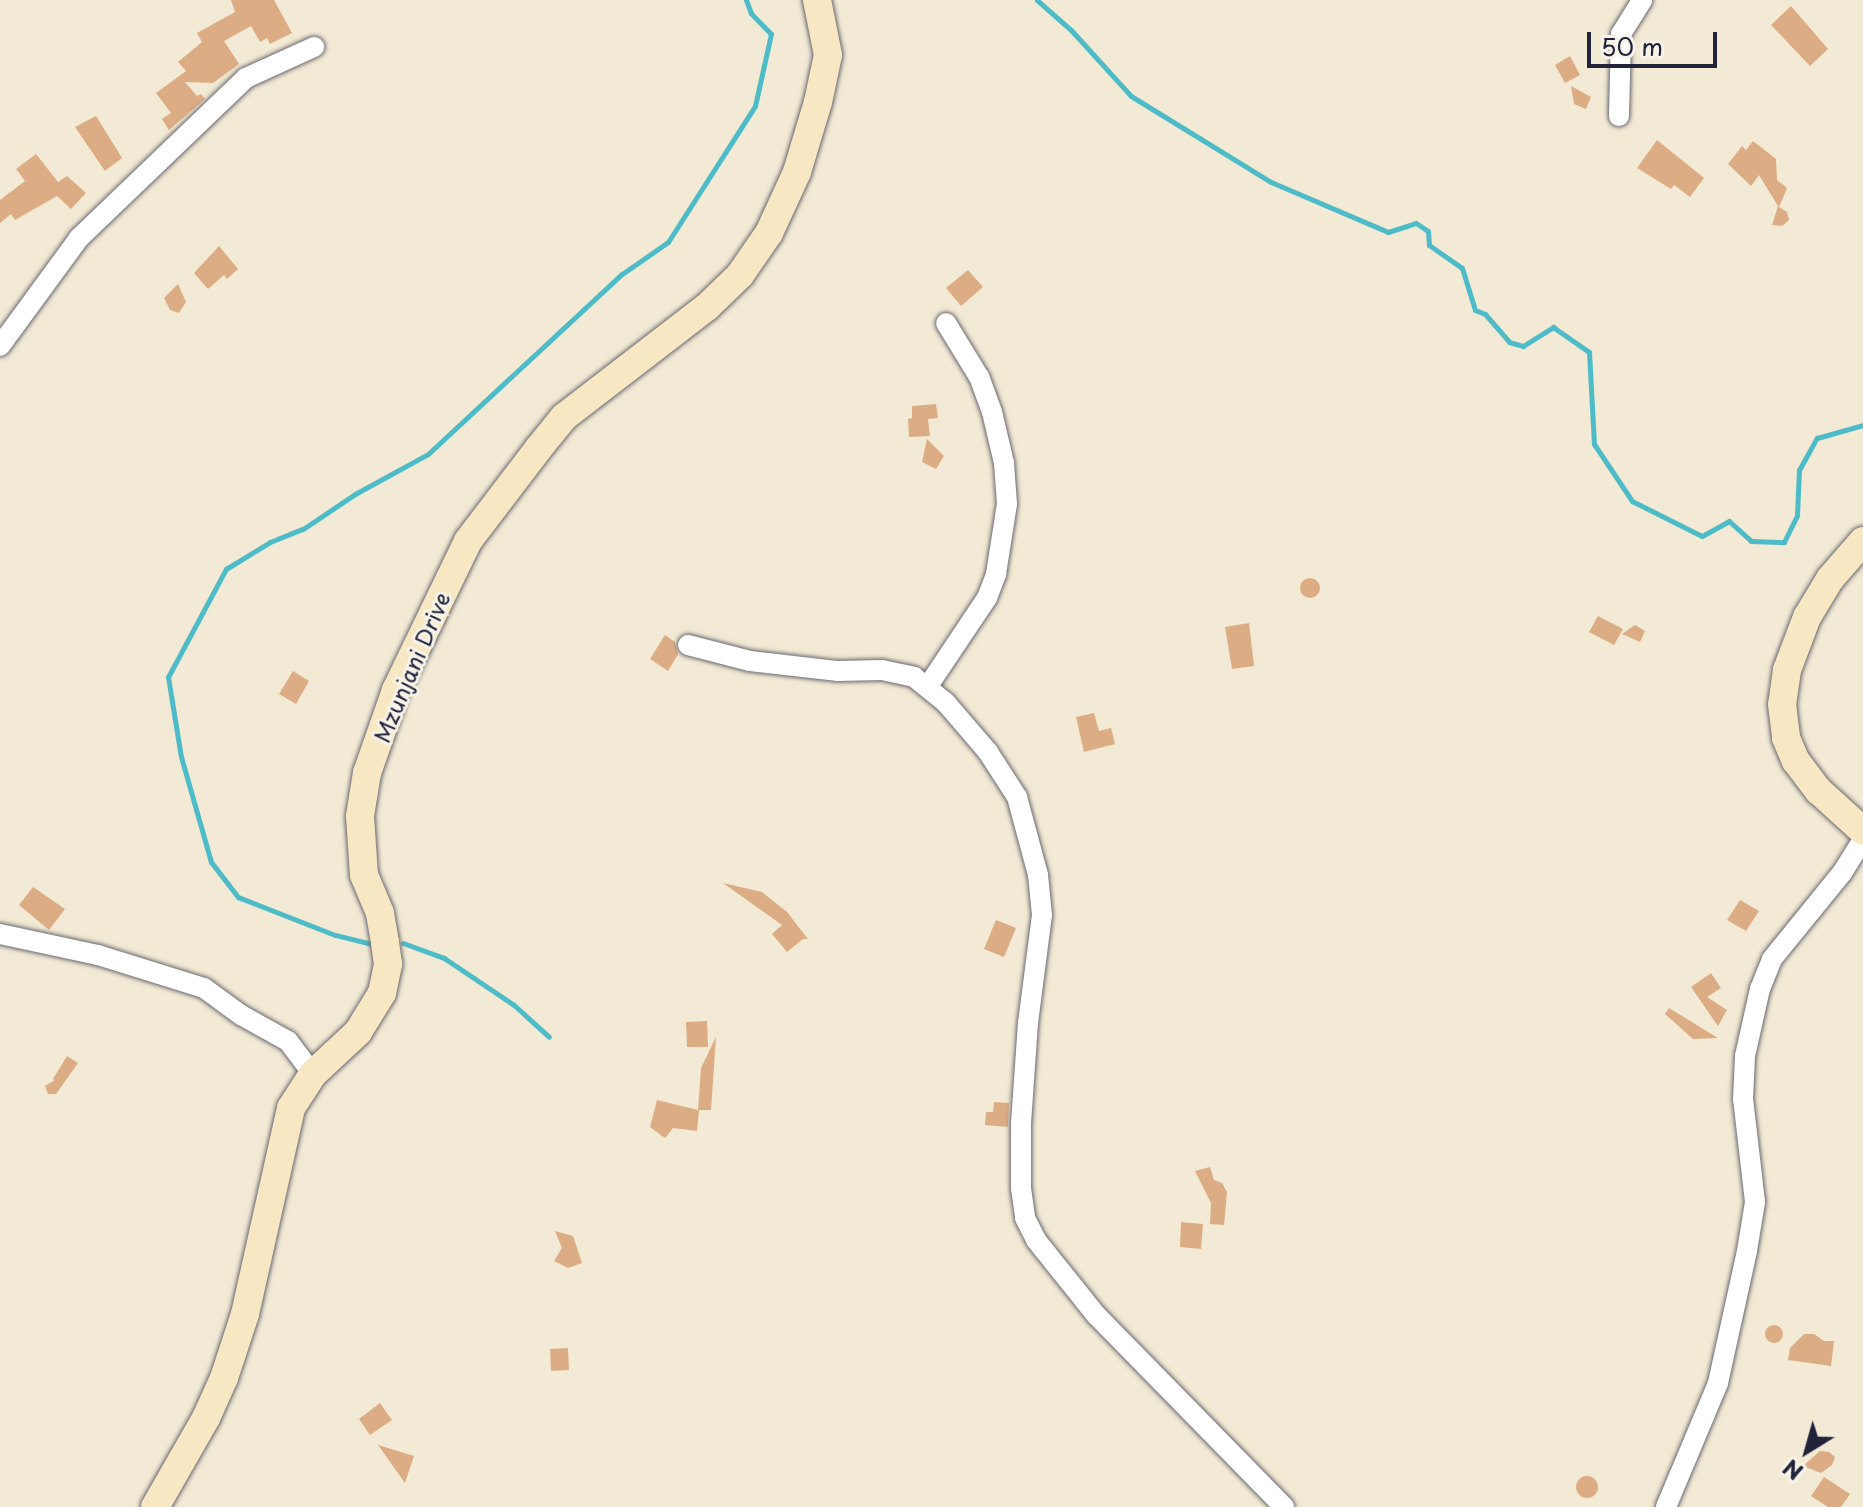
<!DOCTYPE html>
<style>
body{margin:0}
#map{position:relative;width:1863px;height:1507px;overflow:hidden;background:#f2ead4;font-family:"Playpen Sans",sans-serif}
div>[style]{position:absolute}
.stream>*{height:5px;margin:-2.5px;padding:0 2.5px;transform-origin:2.5px;border-radius:2.5px;background:#4ebbc8}
.building>*{inset:0;background:#dcad84}
.round{border-radius:50%}
.roads{filter:drop-shadow(0 0 2px #6b6871) drop-shadow(0 0 2px #6b6871)}
.street>*{height:20px;margin:-10px;padding:0 10px;transform-origin:10px;border-radius:10px;background:#fff}
.secondary>*{height:28px;margin:-14px;padding:0 14px;transform-origin:14px;border-radius:14px;background:#f7e8c3}
span{translate:-50% -50%;white-space:nowrap;text-align:center;line-height:1.15;-webkit-text-stroke:6px #f7f3e8;paint-order:stroke}
.street-label{font-size:22px;color:#22223b}
.north{position:absolute;left:1767px;top:1411px;width:80px;height:80px;-webkit-text-stroke:6px #f7f3e8;paint-order:stroke;rotate:217deg;font-size:22px;font-weight:700;line-height:32px;text-align:center;color:#22223b}
.north::after{content:'';display:block;margin:auto;width:28px;height:36px;background:#22223b;clip-path:polygon(50% 0,100% 100%,50% 72%,0 100%)}
.scale{position:absolute;left:1587px;top:32px;width:130px;height:36px;box-sizing:border-box;border:4px solid #22223b;border-top:0;padding-left:10px;font-size:24px;line-height:28px;white-space:nowrap;color:#22223b;-webkit-text-stroke:6px #f7f3e8;paint-order:stroke}
</style>
<div id="map">
<div class="stream">
<i style="left:1037px;top:0;width:45px;rotate:41.4deg"></i>
<i style="left:1071px;top:30px;width:89px;rotate:47.7deg"></i>
<i style="left:1131px;top:96px;width:164px;rotate:31.6deg"></i>
<i style="left:1271px;top:182px;width:127px;rotate:23.1deg"></i>
<i style="left:1388px;top:232px;width:29px;rotate:-18deg"></i>
<i style="left:1416px;top:223px;width:14px;rotate:34deg"></i>
<i style="left:1428px;top:231px;width:14px;rotate:86deg"></i>
<i style="left:1429px;top:245px;width:40px;rotate:34.9deg"></i>
<i style="left:1462px;top:268px;width:44px;rotate:72.8deg"></i>
<i style="left:1475px;top:310px;width:11px;rotate:22deg"></i>
<i style="left:1485px;top:314px;width:37px;rotate:49deg"></i>
<i style="left:1509px;top:342px;width:15px;rotate:16deg"></i>
<i style="left:1523px;top:346px;width:36px;rotate:-32deg"></i>
<i style="left:1553px;top:327px;width:44px;rotate:34.8deg"></i>
<i style="left:1589px;top:352px;width:92px;rotate:86.9deg"></i>
<i style="left:1594px;top:444px;width:69px;rotate:56.3deg"></i>
<i style="left:1632px;top:501px;width:78px;rotate:26.6deg"></i>
<i style="left:1702px;top:536px;width:31px;rotate:-29deg"></i>
<i style="left:1729px;top:521px;width:30px;rotate:42deg"></i>
<i style="left:1751px;top:541px;width:33px;rotate:2deg"></i>
<i style="left:1784px;top:542px;width:30px;rotate:-64deg"></i>
<i style="left:1797px;top:515px;width:45px;rotate:-87.5deg"></i>
<i style="left:1799px;top:470px;width:37px;rotate:-61deg"></i>
<i style="left:1817px;top:438px;width:48px;rotate:-15.8deg"></i>
<i style="left:403px;top:943px;width:44px;rotate:20.1deg"></i>
<i style="left:444px;top:958px;width:84px;rotate:33.9deg"></i>
<i style="left:514px;top:1005px;width:47px;rotate:42.4deg"></i>
<i style="left:372px;top:944px;width:38px;rotate:-166deg"></i>
<i style="left:335px;top:935px;width:104px;rotate:-158.6deg"></i>
<i style="left:238px;top:897px;width:44px;rotate:-127.6deg"></i>
<i style="left:211px;top:862px;width:109px;rotate:-105.9deg"></i>
<i style="left:181px;top:757px;width:81px;rotate:-99.2deg"></i>
<i style="left:168px;top:677px;width:123px;rotate:-61.8deg"></i>
<i style="left:226px;top:569px;width:52px;rotate:-31.5deg"></i>
<i style="left:270px;top:542px;width:35px;rotate:-22deg"></i>
<i style="left:303px;top:529px;width:63px;rotate:-33.9deg"></i>
<i style="left:355px;top:494px;width:83px;rotate:-28.7deg"></i>
<i style="left:428px;top:454px;width:265px;rotate:-42.9deg"></i>
<i style="left:622px;top:274px;width:56px;rotate:-34.8deg"></i>
<i style="left:668px;top:242px;width:161px;rotate:-57.4deg"></i>
<i style="left:755px;top:106px;width:74px;rotate:-77.5deg"></i>
<i style="left:771px;top:34px;width:29px;rotate:-134deg"></i>
<i style="left:751px;top:13px;width:14px;rotate:-111deg"></i>
</div>
<div class="building">
<i style="clip-path:polygon(231px 0,274px 0,292px 33px,270px 44px,267px 38px,260px 42px,251px 26px,224px 41px,239px 64px,213px 83px,185px 82px,197px 96px,201px 94px,205px 99px,169px 130px,162px 119px,171px 113px,156px 93px,186px 71px,178px 62px,202px 42px,197px 33px,235px 12px)"></i>
<i style="clip-path:polygon(1791px 6px,1828px 49px,1810px 66px,1771px 25px)"></i>
<i style="clip-path:polygon(1570px 56px,1580px 75px,1565px 83px,1555px 65px)"></i>
<i style="clip-path:polygon(1571px 86px,1591px 97px,1586px 109px,1574px 104px)"></i>
<i style="clip-path:polygon(96px 116px,122px 158px,105px 171px,75px 127px)"></i>
<i style="clip-path:polygon(1657px 140px,1704px 178px,1690px 197px,1674px 185px,1671px 189px,1637px 168px)"></i>
<i style="clip-path:polygon(1753px 141px,1776px 159px,1777px 180px,1787px 188px,1779px 207px,1787px 212px,1789px 220px,1782px 226px,1772px 225px,1778px 206px,1759px 175px,1751px 186px,1728px 164px,1742px 146px,1746px 150px)"></i>
<i style="clip-path:polygon(36px 154px,58px 182px,67px 176px,86px 193px,71px 209px,57px 196px,15px 220px,11px 214px,0 223px,0 200px,25px 181px,16px 169px)"></i>
<i style="clip-path:polygon(219px 246px,238px 269px,227px 279px,224px 275px,208px 289px,194px 273px)"></i>
<i style="clip-path:polygon(968px 270px,983px 287px,961px 306px,946px 288px)"></i>
<i style="clip-path:polygon(178px 284px,186px 302px,179px 313px,170px 310px,164px 298px)"></i>
<i style="clip-path:polygon(936px 404px,938px 418px,928px 419px,930px 436px,909px 437px,908px 419px,912px 418px,912px 406px)"></i>
<i style="clip-path:polygon(927px 439px,944px 456px,936px 469px,922px 462px)"></i>
<i class="round" style="left:1300px;top:578px;width:20px;height:20px"></i>
<i style="clip-path:polygon(1598px 616px,1623px 629px,1614px 645px,1589px 632px)"></i>
<i style="clip-path:polygon(1249px 623px,1254px 666px,1232px 669px,1225px 627px)"></i>
<i style="clip-path:polygon(1635px 625px,1645px 631px,1640px 642px,1622px 634px)"></i>
<i style="clip-path:polygon(665px 635px,675px 642px,678px 654px,668px 671px,650px 659px)"></i>
<i style="clip-path:polygon(293px 671px,309px 681px,296px 704px,279px 694px)"></i>
<i style="clip-path:polygon(1094px 713px,1099px 731px,1111px 728px,1115px 744px,1084px 752px,1076px 717px)"></i>
<i style="clip-path:polygon(723px 883px,762px 892px,787px 912px,808px 939px,803px 939px,787px 952px,772px 934px,782px 925px)"></i>
<i style="clip-path:polygon(33px 887px,65px 909px,49px 930px,19px 905px)"></i>
<i style="clip-path:polygon(1740px 900px,1759px 911px,1746px 931px,1727px 920px)"></i>
<i style="clip-path:polygon(996px 920px,1016px 928px,1004px 957px,984px 949px)"></i>
<i style="clip-path:polygon(1711px 973px,1721px 988px,1707px 997px,1727px 1010px,1718px 1026px,1691px 987px)"></i>
<i style="clip-path:polygon(1669px 1008px,1718px 1038px,1693px 1039px,1665px 1014px)"></i>
<i style="clip-path:polygon(707px 1021px,708px 1047px,687px 1047px,686px 1022px)"></i>
<i style="clip-path:polygon(716px 1037px,711px 1110px,699px 1110px,697px 1131px,673px 1128px,665px 1138px,650px 1127px,657px 1100px,698px 1110px,701px 1068px)"></i>
<i style="clip-path:polygon(67px 1056px,78px 1063px,56px 1094px,48px 1094px,45px 1086px,55px 1080px,53px 1079px)"></i>
<i style="clip-path:polygon(994px 1102px,1009px 1103px,1008px 1127px,985px 1125px,986px 1112px,993px 1112px)"></i>
<i style="clip-path:polygon(1210px 1167px,1214px 1180px,1222px 1183px,1227px 1192px,1224px 1225px,1210px 1224px,1211px 1203px,1195px 1171px)"></i>
<i style="clip-path:polygon(1181px 1222px,1203px 1224px,1201px 1249px,1180px 1247px)"></i>
<i style="clip-path:polygon(555px 1231px,573px 1236px,582px 1263px,568px 1268px,554px 1261px,562px 1248px)"></i>
<i class="round" style="left:1765px;top:1325px;width:18px;height:18px"></i>
<i style="clip-path:polygon(1804px 1334px,1814px 1334px,1824px 1341px,1834px 1341px,1831px 1366px,1788px 1360px,1790px 1348px)"></i>
<i style="clip-path:polygon(568px 1348px,569px 1370px,551px 1371px,550px 1349px)"></i>
<i style="clip-path:polygon(380px 1403px,392px 1420px,370px 1435px,359px 1419px)"></i>
<i style="clip-path:polygon(378px 1445px,414px 1456px,405px 1483px)"></i>
<i style="clip-path:polygon(1820px 1451px,1829px 1452px,1835px 1457px,1832px 1465px,1821px 1473px,1803px 1466px)"></i>
<i class="round" style="left:1576px;top:1476px;width:22px;height:22px"></i>
<i style="clip-path:polygon(1824px 1477px,1850px 1494px,1841px 1507px,1828px 1507px,1811px 1496px)"></i>
</div>
<div class="roads">
<div class="street">
<i style="left:1619px;top:116px;width:82px;rotate:-88.6deg"></i>
<i style="left:1621px;top:34px;width:40px;rotate:-58deg"></i>
<i style="left:0;top:346px;width:134px;rotate:-53.8deg"></i>
<i style="left:79px;top:238px;width:231px;rotate:-43.8deg"></i>
<i style="left:246px;top:78px;width:75px;rotate:-24.5deg"></i>
<i style="left:688px;top:645px;width:64px;rotate:14.5deg"></i>
<i style="left:750px;top:661px;width:89px;rotate:6.5deg"></i>
<i style="left:838px;top:671px;width:44px;rotate:-1.3deg"></i>
<i style="left:882px;top:670px;width:33px;rotate:12deg"></i>
<i style="left:914px;top:677px;width:41px;rotate:39.1deg"></i>
<i style="left:946px;top:703px;width:65px;rotate:49.4deg"></i>
<i style="left:988px;top:752px;width:54px;rotate:57.2deg"></i>
<i style="left:1017px;top:797px;width:81px;rotate:74.9deg"></i>
<i style="left:1038px;top:875px;width:40px;rotate:84.3deg"></i>
<i style="left:1042px;top:915px;width:109px;rotate:97.4deg"></i>
<i style="left:1028px;top:1023px;width:101px;rotate:94deg"></i>
<i style="left:1021px;top:1124px;width:64px;rotate:90deg"></i>
<i style="left:1021px;top:1188px;width:30px;rotate:82deg"></i>
<i style="left:1025px;top:1218px;width:25px;rotate:63deg"></i>
<i style="left:1036px;top:1240px;width:96px;rotate:51.3deg"></i>
<i style="left:1096px;top:1315px;width:269px;rotate:45.6deg"></i>
<i style="left:928px;top:686px;width:106px;rotate:-56.2deg"></i>
<i style="left:987px;top:598px;width:26px;rotate:-69deg"></i>
<i style="left:996px;top:574px;width:71px;rotate:-81.1deg"></i>
<i style="left:1007px;top:504px;width:41px;rotate:-94.2deg"></i>
<i style="left:1004px;top:463px;width:52px;rotate:-103.2deg"></i>
<i style="left:992px;top:412px;width:37px;rotate:-110deg"></i>
<i style="left:979px;top:377px;width:63px;rotate:-121.4deg"></i>
<i style="left:0;top:934px;width:100px;rotate:12.1deg"></i>
<i style="left:98px;top:955px;width:111px;rotate:17.3deg"></i>
<i style="left:204px;top:988px;width:46px;rotate:36.1deg"></i>
<i style="left:241px;top:1015px;width:54px;rotate:29deg"></i>
<i style="left:288px;top:1041px;width:41px;rotate:52.9deg"></i>
<i style="left:1666px;top:1507px;width:134px;rotate:-67.2deg"></i>
<i style="left:1718px;top:1383px;width:135px;rotate:-77.6deg"></i>
<i style="left:1747px;top:1251px;width:50px;rotate:-80.7deg"></i>
<i style="left:1755px;top:1202px;width:104px;rotate:-96.6deg"></i>
<i style="left:1743px;top:1099px;width:43px;rotate:-87.3deg"></i>
<i style="left:1745px;top:1056px;width:69px;rotate:-77.4deg"></i>
<i style="left:1760px;top:989px;width:32px;rotate:-68deg"></i>
<i style="left:1772px;top:959px;width:111px;rotate:-50.9deg"></i>
<i style="left:1842px;top:873px;width:40px;rotate:-58deg"></i>
</div>
<div class="secondary">
<i style="left:1863px;top:541px;width:50px;rotate:131deg"></i>
<i style="left:1830px;top:579px;width:44px;rotate:121.2deg"></i>
<i style="left:1807px;top:617px;width:57px;rotate:110.7deg"></i>
<i style="left:1787px;top:670px;width:34px;rotate:98deg"></i>
<i style="left:1782px;top:704px;width:34px;rotate:83deg"></i>
<i style="left:1786px;top:738px;width:25px;rotate:67deg"></i>
<i style="left:1796px;top:761px;width:38px;rotate:53deg"></i>
<i style="left:1819px;top:791px;width:59px;rotate:42.3deg"></i>
<i style="left:155px;top:1507px;width:103px;rotate:-60.2deg"></i>
<i style="left:206px;top:1418px;width:44px;rotate:-65.8deg"></i>
<i style="left:224px;top:1378px;width:67px;rotate:-71.8deg"></i>
<i style="left:245px;top:1314px;width:211px;rotate:-77.4deg"></i>
<i style="left:291px;top:1108px;width:40px;rotate:-57.1deg"></i>
<i style="left:313px;top:1074px;width:62px;rotate:-43deg"></i>
<i style="left:358px;top:1032px;width:46px;rotate:-58.4deg"></i>
<i style="left:382px;top:993px;width:30px;rotate:-78deg"></i>
<i style="left:388px;top:964px;width:22px;rotate:-98deg"></i>
<i style="left:385px;top:942px;width:29px;rotate:-100deg"></i>
<i style="left:380px;top:913px;width:41px;rotate:-112.8deg"></i>
<i style="left:364px;top:875px;width:59px;rotate:-93.9deg"></i>
<i style="left:360px;top:816px;width:44px;rotate:-80.8deg"></i>
<i style="left:367px;top:773px;width:88px;rotate:-70.7deg"></i>
<i style="left:396px;top:690px;width:165px;rotate:-64.2deg"></i>
<i style="left:468px;top:541px;width:116px;rotate:-52.7deg"></i>
<i style="left:538px;top:449px;width:41px;rotate:-50.9deg"></i>
<i style="left:564px;top:417px;width:180px;rotate:-37.6deg"></i>
<i style="left:707px;top:307px;width:46px;rotate:-44.1deg"></i>
<i style="left:740px;top:275px;width:51px;rotate:-55.4deg"></i>
<i style="left:769px;top:233px;width:67px;rotate:-65.3deg"></i>
<i style="left:797px;top:172px;width:73px;rotate:-73.3deg"></i>
<i style="left:818px;top:102px;width:48px;rotate:-78deg"></i>
<i style="left:828px;top:55px;width:56px;rotate:-101.3deg"></i>
</div>
</div>
<div class="street-label">
<span style="left:411px;top:667px;rotate:-67deg">Mzunjani Drive</span>
</div>
<div class="north">N</div>
<div class="scale">50 m</div>
</div>
